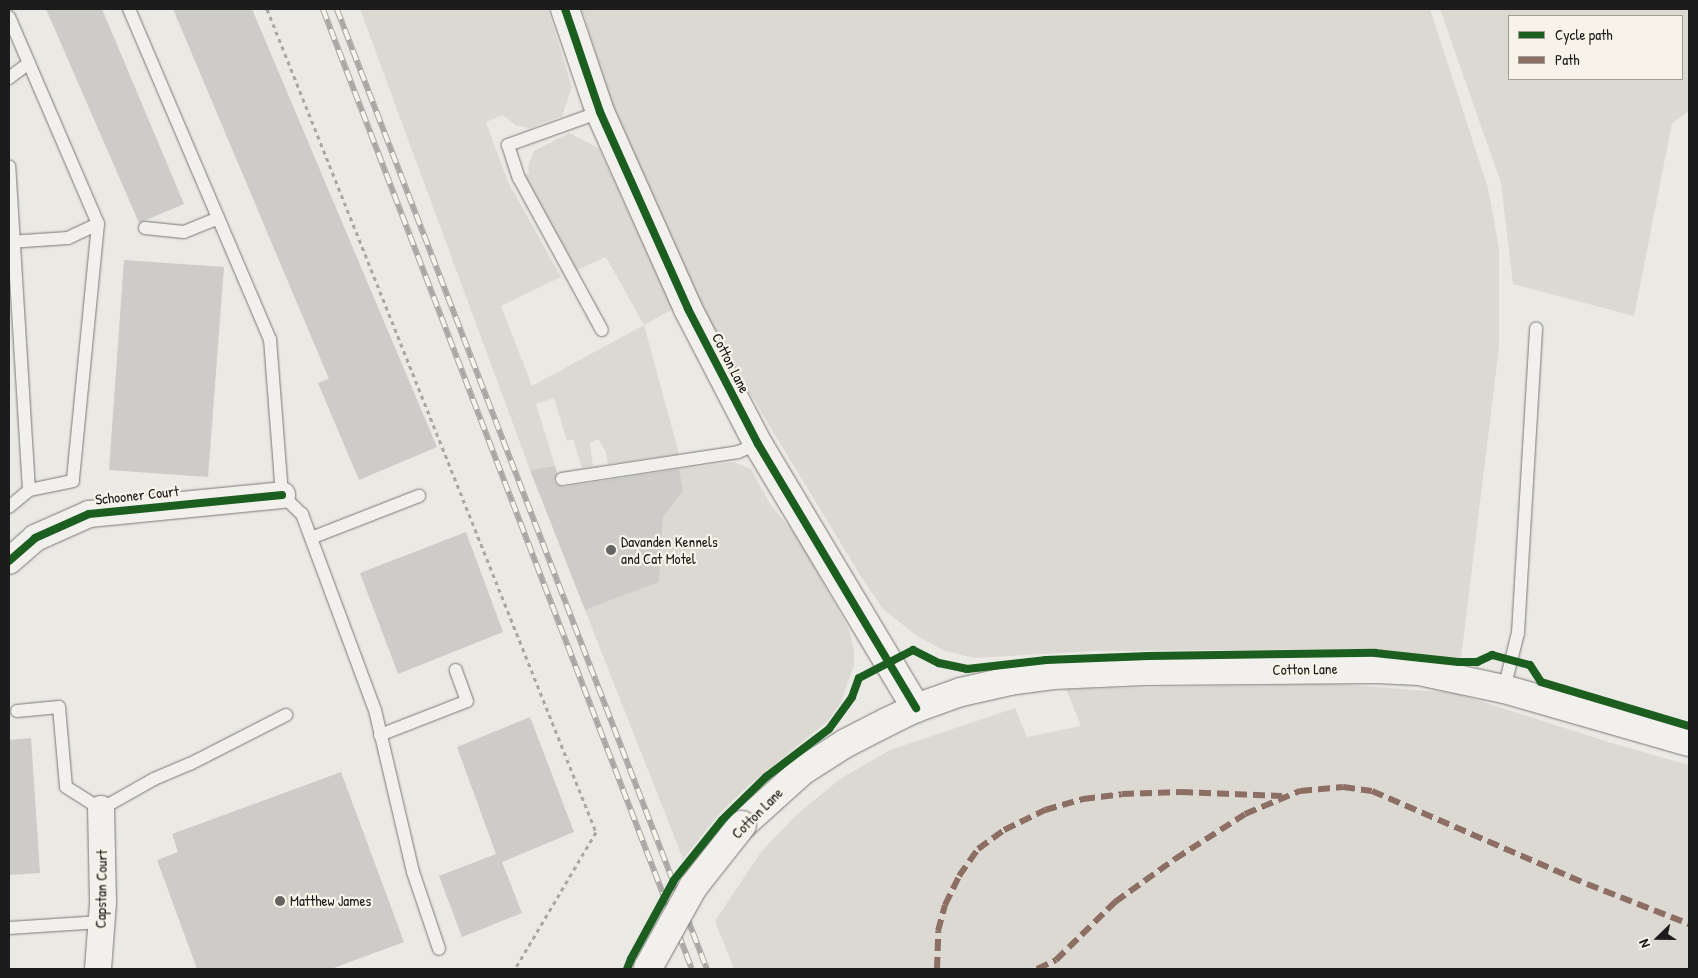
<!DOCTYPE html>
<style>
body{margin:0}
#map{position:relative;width:1698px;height:978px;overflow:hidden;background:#eae9e4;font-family:"Patrick Hand",sans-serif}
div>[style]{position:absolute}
.green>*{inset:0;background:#dbd9d2}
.building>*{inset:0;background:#cdccc9}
.path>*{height:3px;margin-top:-1.5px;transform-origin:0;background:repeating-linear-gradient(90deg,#a8a7a4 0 4px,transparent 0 8px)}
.roads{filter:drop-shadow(0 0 1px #797876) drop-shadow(0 0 1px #797876)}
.lane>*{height:12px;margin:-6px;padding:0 6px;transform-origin:6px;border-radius:6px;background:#f1f0ec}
.street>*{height:26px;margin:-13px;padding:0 13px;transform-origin:13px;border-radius:13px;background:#f1f0ec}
.secondary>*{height:28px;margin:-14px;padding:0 14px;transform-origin:14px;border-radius:14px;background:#f1f0ec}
.rail>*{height:5.5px;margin-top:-2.75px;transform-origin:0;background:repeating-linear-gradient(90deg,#f7f3e8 0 11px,#a8a7a4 0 22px);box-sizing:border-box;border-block:1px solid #a8a7a4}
.bridges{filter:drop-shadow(0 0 1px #797876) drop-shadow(0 0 1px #797876)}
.secondary-bridge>*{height:28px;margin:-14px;padding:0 14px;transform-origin:14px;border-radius:14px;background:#f1f0ec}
.quiet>*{height:6px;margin-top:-3px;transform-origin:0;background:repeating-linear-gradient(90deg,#8d6e63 0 12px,transparent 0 18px)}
.cycleway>*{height:8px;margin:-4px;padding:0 4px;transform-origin:4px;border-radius:4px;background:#1b5e20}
.dots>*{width:14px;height:14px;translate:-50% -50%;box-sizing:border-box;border:2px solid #f7f3e8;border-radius:50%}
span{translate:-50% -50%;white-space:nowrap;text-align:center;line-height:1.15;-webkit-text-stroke:4.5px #f7f3e8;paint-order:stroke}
.street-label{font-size:15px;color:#1c1c1c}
.poi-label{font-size:15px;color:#1c1c1c}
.left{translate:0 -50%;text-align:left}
.frame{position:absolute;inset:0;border:10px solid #1c1c1c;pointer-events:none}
.legend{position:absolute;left:1508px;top:15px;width:175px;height:65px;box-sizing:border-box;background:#f7f3e8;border:1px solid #9f9d96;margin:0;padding:6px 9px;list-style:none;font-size:15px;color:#1c1c1c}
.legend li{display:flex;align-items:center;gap:10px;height:25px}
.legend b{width:25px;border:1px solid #9f9d96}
.north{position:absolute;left:1633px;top:913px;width:50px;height:50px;-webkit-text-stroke:4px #f7f3e8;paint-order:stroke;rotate:248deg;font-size:14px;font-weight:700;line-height:20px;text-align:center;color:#1c1c1c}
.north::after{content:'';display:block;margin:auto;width:18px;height:22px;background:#1c1c1c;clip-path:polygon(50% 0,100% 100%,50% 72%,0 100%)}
</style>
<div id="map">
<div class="green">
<i style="clip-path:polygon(360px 9px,548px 9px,572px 87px,562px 116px,530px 128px,517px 126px,503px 115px,486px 122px,508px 182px,561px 277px,501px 306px,532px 386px,644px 325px,606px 257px,577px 270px,524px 175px,529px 173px,528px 166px,534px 151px,569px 133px,599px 148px,673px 309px,644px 325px,679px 454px,608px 464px,606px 452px,598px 439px,590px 443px,593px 466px,582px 468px,573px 439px,567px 441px,554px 398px,536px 404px,555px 466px,530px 470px)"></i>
<i style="clip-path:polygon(582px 9px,1430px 9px,1488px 188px,1499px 248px,1499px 347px,1461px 658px,1376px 649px,1094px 651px,975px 658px,945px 651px,917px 636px,883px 609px,860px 575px,708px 324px,620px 131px)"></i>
<i style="clip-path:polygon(evenodd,1440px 9px,1689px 9px,1689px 111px,1672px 123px,1634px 316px,1513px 284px,1501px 183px,1440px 9px,1509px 16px,1682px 16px,1682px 79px,1509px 79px,1509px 16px)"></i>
<i style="clip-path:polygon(734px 462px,751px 469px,770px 504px,799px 539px,849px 629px,854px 650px,854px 665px,841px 702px,827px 722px,748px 786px,721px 812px,683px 859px,585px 610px,659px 582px,663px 517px,683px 491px,678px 469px)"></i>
<i style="clip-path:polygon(1335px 684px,1455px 693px,1608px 742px,1689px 765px,1689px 969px,734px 969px,715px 921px,761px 852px,796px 815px,840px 779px,890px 750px,1015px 708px,1027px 737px,1081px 726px,1066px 689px)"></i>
</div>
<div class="building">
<i style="clip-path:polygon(46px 9px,102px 9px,184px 204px,139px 223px)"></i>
<i style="clip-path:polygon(173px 9px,252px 9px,437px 447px,359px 480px,318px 383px,329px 379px)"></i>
<i style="clip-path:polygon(124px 260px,224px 267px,208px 477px,109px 470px)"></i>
<i style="clip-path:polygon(555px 466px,557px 473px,554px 481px,556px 484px,563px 487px,679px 469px,683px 491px,663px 517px,659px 582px,585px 610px,530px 470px)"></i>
<i style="clip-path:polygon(466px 532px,503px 632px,398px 674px,360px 573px)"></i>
<i style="clip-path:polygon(530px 717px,574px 832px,502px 862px,522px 913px,462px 937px,439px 876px,496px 854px,457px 747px)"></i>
<i style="clip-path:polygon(31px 738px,40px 873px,9px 875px,9px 740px)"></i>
<i style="clip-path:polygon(341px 772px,404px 942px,331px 969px,197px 969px,157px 860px,178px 852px,172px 834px)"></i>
</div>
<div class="path">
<i style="left:267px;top:9px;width:886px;rotate:68.21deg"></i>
<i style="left:596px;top:832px;width:159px;rotate:120.6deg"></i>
</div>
<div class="roads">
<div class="lane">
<i style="left:129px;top:9px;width:359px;rotate:66.9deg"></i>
<i style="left:270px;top:339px;width:156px;rotate:85.6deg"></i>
<i style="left:282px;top:495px;width:28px;rotate:44deg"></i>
<i style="left:302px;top:514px;width:209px;rotate:69.6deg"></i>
<i style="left:375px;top:710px;width:166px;rotate:76.8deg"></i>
<i style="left:413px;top:872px;width:81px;rotate:71.3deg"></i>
<i style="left:9px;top:17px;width:225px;rotate:66.7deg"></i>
<i style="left:98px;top:224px;width:258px;rotate:95.6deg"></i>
<i style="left:73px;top:481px;width:45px;rotate:168.4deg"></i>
<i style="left:29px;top:490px;width:324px;rotate:-93.5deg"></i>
<i style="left:9px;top:78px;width:25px;rotate:-37deg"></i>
<i style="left:600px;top:112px;width:98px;rotate:160.3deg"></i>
<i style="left:508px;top:145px;width:35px;rotate:72deg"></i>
<i style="left:519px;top:178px;width:173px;rotate:61.4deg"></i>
<i style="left:145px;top:228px;width:39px;rotate:6deg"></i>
<i style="left:184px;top:232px;width:37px;rotate:-22deg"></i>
<i style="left:9px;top:242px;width:59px;rotate:-3.9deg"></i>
<i style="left:68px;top:238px;width:33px;rotate:-25deg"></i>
<i style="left:562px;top:479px;width:178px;rotate:-8.7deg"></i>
<i style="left:738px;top:452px;width:22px;rotate:-22deg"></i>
<i style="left:9px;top:507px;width:26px;rotate:-40deg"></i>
<i style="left:311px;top:538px;width:116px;rotate:-21.3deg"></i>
<i style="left:1504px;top:689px;width:58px;rotate:-76deg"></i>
<i style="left:1518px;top:633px;width:305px;rotate:-86.6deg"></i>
<i style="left:17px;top:711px;width:42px;rotate:-5.4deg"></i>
<i style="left:59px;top:707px;width:80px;rotate:85deg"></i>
<i style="left:66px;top:787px;width:41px;rotate:32.2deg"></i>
<i style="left:101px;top:809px;width:61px;rotate:-29.5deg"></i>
<i style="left:154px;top:779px;width:39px;rotate:-23deg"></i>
<i style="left:190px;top:764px;width:108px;rotate:-27deg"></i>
<i style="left:380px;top:735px;width:93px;rotate:-21.3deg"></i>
<i style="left:467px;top:701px;width:33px;rotate:-110deg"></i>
<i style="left:9px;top:928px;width:92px;rotate:-3.7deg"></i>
</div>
<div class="street">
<i style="left:9px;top:561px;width:35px;rotate:-41deg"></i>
<i style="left:35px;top:538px;width:59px;rotate:-24deg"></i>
<i style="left:89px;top:514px;width:194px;rotate:-5.6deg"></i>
<i style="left:98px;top:969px;width:67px;rotate:-85.7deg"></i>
<i style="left:103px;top:902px;width:93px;rotate:-91.2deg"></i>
</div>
<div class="secondary">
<i style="left:565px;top:9px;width:109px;rotate:71.2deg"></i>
<i style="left:600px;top:112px;width:216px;rotate:65.9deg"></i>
<i style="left:688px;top:309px;width:152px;rotate:62.6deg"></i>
<i style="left:758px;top:444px;width:308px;rotate:59.1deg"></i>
<i style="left:742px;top:825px;width:81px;rotate:-42deg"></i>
<i style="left:802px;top:771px;width:52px;rotate:-32.5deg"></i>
<i style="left:846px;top:743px;width:46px;rotate:-27.1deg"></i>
<i style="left:887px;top:722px;width:32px;rotate:-26deg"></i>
<i style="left:916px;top:708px;width:48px;rotate:-19.6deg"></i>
<i style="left:961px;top:692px;width:50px;rotate:-12.7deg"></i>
<i style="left:1010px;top:681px;width:43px;rotate:-7.9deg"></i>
<i style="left:1053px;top:675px;width:92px;rotate:-2.5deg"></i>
<i style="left:1145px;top:671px;width:231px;rotate:-0.5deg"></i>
<i style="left:1376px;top:669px;width:43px;rotate:2.7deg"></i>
<i style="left:1419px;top:671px;width:87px;rotate:12deg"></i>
<i style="left:1504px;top:689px;width:192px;rotate:16deg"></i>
</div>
</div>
<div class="rail">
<i style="left:323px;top:9px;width:1028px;rotate:68.97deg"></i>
<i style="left:337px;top:9px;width:1029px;rotate:68.92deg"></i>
</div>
<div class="bridges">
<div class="secondary-bridge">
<i style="left:648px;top:968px;width:93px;rotate:-60.9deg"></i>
<i style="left:693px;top:887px;width:79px;rotate:-51.7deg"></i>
</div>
</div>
<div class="quiet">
<i style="left:937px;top:969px;width:38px;rotate:-88deg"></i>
<i style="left:938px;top:931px;width:27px;rotate:-75deg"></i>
<i style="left:945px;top:905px;width:32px;rotate:-64deg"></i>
<i style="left:959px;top:876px;width:33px;rotate:-55deg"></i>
<i style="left:978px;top:849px;width:32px;rotate:-36deg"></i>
<i style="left:1004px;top:830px;width:46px;rotate:-26deg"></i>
<i style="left:1045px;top:810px;width:40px;rotate:-16deg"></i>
<i style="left:1083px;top:799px;width:39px;rotate:-7deg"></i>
<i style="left:1122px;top:794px;width:59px;rotate:-1.9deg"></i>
<i style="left:1181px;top:792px;width:101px;rotate:2.3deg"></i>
<i style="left:1037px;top:969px;width:21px;rotate:-25deg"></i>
<i style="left:1056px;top:960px;width:83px;rotate:-44.5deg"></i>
<i style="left:1115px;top:902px;width:74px;rotate:-35.6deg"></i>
<i style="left:1175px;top:859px;width:83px;rotate:-32.7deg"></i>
<i style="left:1245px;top:814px;width:60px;rotate:-22.7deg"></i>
<i style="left:1300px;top:791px;width:43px;rotate:-5.3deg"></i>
<i style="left:1343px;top:787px;width:29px;rotate:8deg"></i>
<i style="left:1372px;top:791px;width:234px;rotate:23.4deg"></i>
<i style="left:1587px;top:884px;width:110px;rotate:21.4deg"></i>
</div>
<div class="cycleway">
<i style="left:565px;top:9px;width:109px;rotate:71.2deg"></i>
<i style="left:600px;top:112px;width:216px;rotate:65.9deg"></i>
<i style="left:688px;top:309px;width:152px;rotate:62.6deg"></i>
<i style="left:758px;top:444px;width:308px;rotate:59.1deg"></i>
<i style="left:9px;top:561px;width:35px;rotate:-41deg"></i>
<i style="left:35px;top:538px;width:59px;rotate:-24deg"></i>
<i style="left:89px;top:514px;width:194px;rotate:-5.6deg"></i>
<i style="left:627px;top:969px;width:11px;rotate:-68deg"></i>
<i style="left:631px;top:959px;width:90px;rotate:-61.4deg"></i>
<i style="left:674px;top:880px;width:77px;rotate:-51.3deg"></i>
<i style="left:722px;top:820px;width:62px;rotate:-44.3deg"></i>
<i style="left:766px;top:777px;width:79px;rotate:-37.3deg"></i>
<i style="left:829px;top:729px;width:39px;rotate:-54deg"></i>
<i style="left:852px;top:697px;width:20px;rotate:-70deg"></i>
<i style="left:859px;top:678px;width:61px;rotate:-27.4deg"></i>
<i style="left:913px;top:650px;width:29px;rotate:27deg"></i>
<i style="left:939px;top:663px;width:29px;rotate:12deg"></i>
<i style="left:967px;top:669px;width:80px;rotate:-6.5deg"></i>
<i style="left:1046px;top:660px;width:103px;rotate:-2.2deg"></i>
<i style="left:1149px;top:656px;width:226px;rotate:-0.8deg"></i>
<i style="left:1375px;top:653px;width:84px;rotate:6.1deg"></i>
<i style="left:1459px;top:662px;width:18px"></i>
<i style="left:1477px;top:662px;width:17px;rotate:-25deg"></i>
<i style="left:1492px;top:655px;width:39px;rotate:15deg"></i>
<i style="left:1530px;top:665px;width:20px;rotate:57deg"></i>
<i style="left:1541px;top:682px;width:154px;rotate:16.6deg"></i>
</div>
<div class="dots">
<i style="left:611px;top:550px;background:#646462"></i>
<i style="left:280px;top:901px;background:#646462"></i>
</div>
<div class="street-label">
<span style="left:731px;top:363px;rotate:63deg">Cotton Lane</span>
<span style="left:137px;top:495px;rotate:-6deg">Schooner Court</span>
<span style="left:1305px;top:669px;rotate:-1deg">Cotton Lane</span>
<span style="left:757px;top:813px;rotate:-45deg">Cotton Lane</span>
<span style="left:101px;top:889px;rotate:-89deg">Capstan Court</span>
</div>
<div class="poi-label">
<span class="left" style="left:621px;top:550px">Davanden Kennels<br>and Cat Motel</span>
<span class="left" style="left:290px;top:901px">Matthew James</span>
</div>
<div class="frame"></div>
<ul class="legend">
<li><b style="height:6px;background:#1b5e20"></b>Cycle path</li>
<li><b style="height:6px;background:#8d6e63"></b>Path</li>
</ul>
<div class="north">N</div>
</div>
